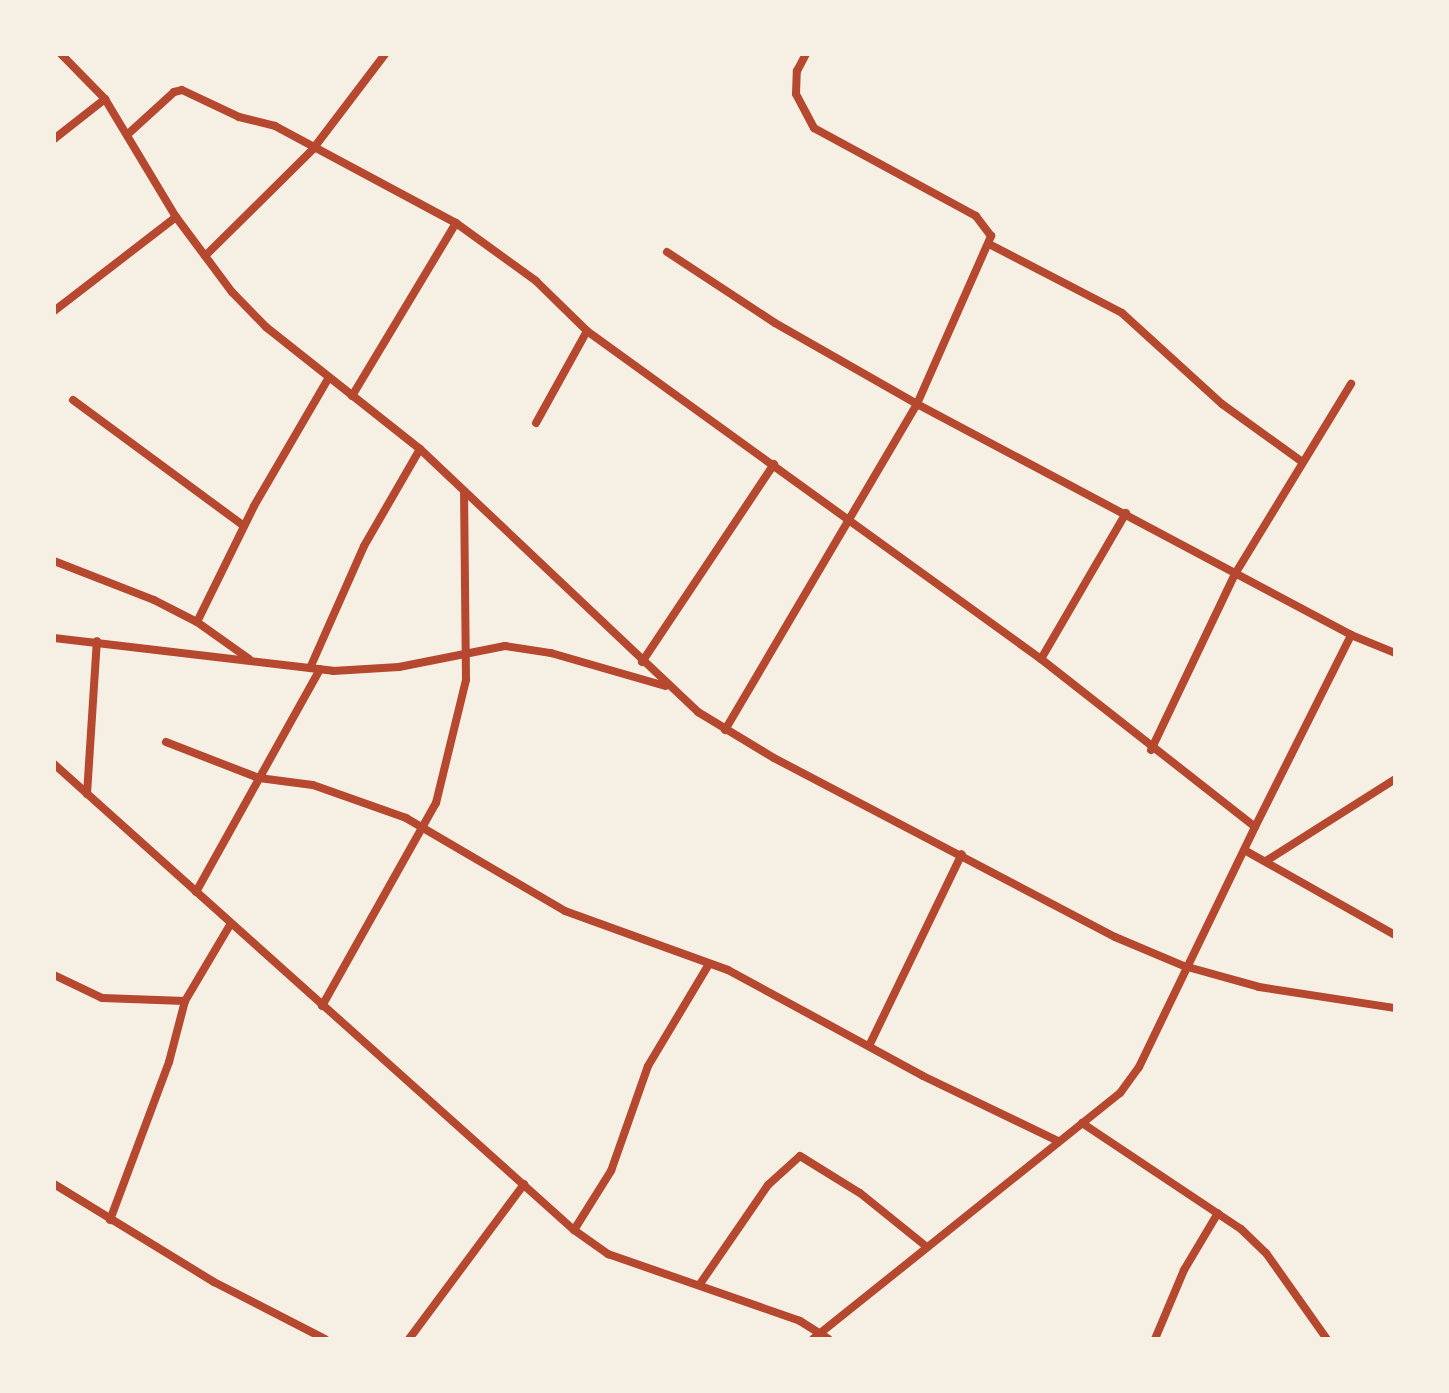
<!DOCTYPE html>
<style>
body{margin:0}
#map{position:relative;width:1449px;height:1393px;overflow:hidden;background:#f6efe4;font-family:"Titillium Web",sans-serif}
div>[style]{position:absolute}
.minor>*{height:8px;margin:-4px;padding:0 4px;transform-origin:4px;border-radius:4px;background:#b5482f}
span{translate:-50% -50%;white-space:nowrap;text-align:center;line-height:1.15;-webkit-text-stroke:8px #f6efe4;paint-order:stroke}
.frame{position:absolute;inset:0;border:56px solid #f6efe4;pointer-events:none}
</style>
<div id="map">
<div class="minor">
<i style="left:61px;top:54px;width:63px;rotate:45.6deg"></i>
<i style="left:105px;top:99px;width:138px;rotate:59deg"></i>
<i style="left:176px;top:217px;width:94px;rotate:53.3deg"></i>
<i style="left:232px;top:292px;width:49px;rotate:45.8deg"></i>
<i style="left:266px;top:327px;width:196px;rotate:38.4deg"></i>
<i style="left:420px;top:449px;width:383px;rotate:43.4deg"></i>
<i style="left:698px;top:712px;width:89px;rotate:31.2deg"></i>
<i style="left:774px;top:758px;width:385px;rotate:27.7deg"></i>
<i style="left:1115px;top:937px;width:75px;rotate:22.8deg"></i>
<i style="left:1184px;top:966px;width:78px;rotate:15.6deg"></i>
<i style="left:1259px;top:987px;width:138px;rotate:8.8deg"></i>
<i style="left:128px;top:134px;width:62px;rotate:-42.4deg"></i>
<i style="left:174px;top:92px;width:8px;rotate:-14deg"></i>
<i style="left:182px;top:90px;width:63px;rotate:25.3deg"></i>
<i style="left:239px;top:117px;width:37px;rotate:14deg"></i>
<i style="left:275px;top:126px;width:205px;rotate:28.2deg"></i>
<i style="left:456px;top:223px;width:99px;rotate:35.9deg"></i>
<i style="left:536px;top:281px;width:71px;rotate:44.4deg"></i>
<i style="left:587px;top:331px;width:560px;rotate:35.85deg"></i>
<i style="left:1041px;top:659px;width:272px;rotate:38.1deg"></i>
<i style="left:1255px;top:827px;width:267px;rotate:115.8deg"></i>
<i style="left:1139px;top:1067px;width:32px;rotate:126deg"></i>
<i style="left:1120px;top:1093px;width:393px;rotate:141.3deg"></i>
<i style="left:54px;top:139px;width:65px;rotate:-38.1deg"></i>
<i style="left:989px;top:244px;width:150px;rotate:27.4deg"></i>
<i style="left:1122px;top:313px;width:135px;rotate:42.3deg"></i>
<i style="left:1222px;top:404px;width:97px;rotate:35.8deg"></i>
<i style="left:667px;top:252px;width:129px;rotate:33.3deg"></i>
<i style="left:775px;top:323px;width:163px;rotate:29.7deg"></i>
<i style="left:917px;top:404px;width:492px;rotate:28deg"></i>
<i style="left:1351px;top:635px;width:48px;rotate:22.2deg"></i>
<i style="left:205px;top:256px;width:152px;rotate:-44.7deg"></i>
<i style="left:313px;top:149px;width:119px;rotate:-52.8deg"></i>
<i style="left:54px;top:311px;width:154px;rotate:-37.6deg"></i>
<i style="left:352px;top:396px;width:202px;rotate:-59deg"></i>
<i style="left:73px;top:400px;width:212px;rotate:36.4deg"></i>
<i style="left:536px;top:423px;width:105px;rotate:-61deg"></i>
<i style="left:54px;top:561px;width:107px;rotate:21.3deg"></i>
<i style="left:154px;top:600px;width:48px;rotate:27.1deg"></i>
<i style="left:197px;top:622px;width:64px;rotate:35.4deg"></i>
<i style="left:197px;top:622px;width:129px;rotate:-63.8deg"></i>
<i style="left:254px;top:506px;width:147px;rotate:-59.8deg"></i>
<i style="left:54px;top:638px;width:281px;rotate:6.7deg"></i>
<i style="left:333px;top:671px;width:66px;rotate:-3.5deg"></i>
<i style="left:399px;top:667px;width:108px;rotate:-11.2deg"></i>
<i style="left:505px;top:646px;width:47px;rotate:8.7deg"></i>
<i style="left:551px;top:653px;width:119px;rotate:16.1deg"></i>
<i style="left:1041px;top:659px;width:169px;rotate:-59.8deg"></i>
<i style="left:642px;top:662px;width:238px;rotate:-56.3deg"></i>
<i style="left:310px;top:668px;width:133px;rotate:-66.1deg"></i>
<i style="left:364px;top:546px;width:112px;rotate:-60deg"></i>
<i style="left:725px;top:730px;width:378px;rotate:-59.5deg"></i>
<i style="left:917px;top:404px;width:184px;rotate:-66.2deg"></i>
<i style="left:991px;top:236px;width:25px;rotate:-127deg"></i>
<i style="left:976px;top:216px;width:184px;rotate:-151.5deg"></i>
<i style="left:814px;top:128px;width:38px;rotate:-118deg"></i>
<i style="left:796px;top:94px;width:23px;rotate:-88deg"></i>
<i style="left:797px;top:71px;width:19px;rotate:-62deg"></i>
<i style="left:166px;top:742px;width:100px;rotate:21.2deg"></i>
<i style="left:259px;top:778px;width:54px;rotate:7.4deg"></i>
<i style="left:313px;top:785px;width:99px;rotate:19.5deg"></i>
<i style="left:406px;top:818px;width:184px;rotate:30.3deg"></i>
<i style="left:565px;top:911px;width:173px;rotate:19.9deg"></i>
<i style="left:728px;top:970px;width:222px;rotate:28.5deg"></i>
<i style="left:923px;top:1076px;width:150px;rotate:25.7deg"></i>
<i style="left:1151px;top:750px;width:195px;rotate:-64.5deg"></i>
<i style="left:1235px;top:574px;width:223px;rotate:-58.6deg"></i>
<i style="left:54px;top:764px;width:698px;rotate:41.87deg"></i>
<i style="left:574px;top:1230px;width:42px;rotate:35.2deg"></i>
<i style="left:608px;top:1254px;width:203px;rotate:19.2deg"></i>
<i style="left:800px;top:1321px;width:34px;rotate:32deg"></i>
<i style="left:87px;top:794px;width:153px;rotate:-86.3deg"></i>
<i style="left:1255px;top:827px;width:215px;rotate:-63.4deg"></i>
<i style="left:1246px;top:851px;width:171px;rotate:29.4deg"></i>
<i style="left:1266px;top:861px;width:153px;rotate:-32.4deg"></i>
<i style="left:196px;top:892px;width:255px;rotate:-60.9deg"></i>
<i style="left:54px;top:975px;width:53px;rotate:25.6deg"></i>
<i style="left:102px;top:998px;width:83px;rotate:2.1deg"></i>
<i style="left:322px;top:1006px;width:233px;rotate:-60.7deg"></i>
<i style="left:436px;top:803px;width:127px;rotate:-76.3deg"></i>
<i style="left:466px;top:680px;width:187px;rotate:-90.6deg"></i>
<i style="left:869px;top:1046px;width:213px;rotate:-64.2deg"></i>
<i style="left:1082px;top:1123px;width:191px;rotate:33.7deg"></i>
<i style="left:1241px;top:1229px;width:35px;rotate:44deg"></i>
<i style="left:1266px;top:1253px;width:105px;rotate:54.7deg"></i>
<i style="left:54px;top:1184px;width:188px;rotate:31.5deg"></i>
<i style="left:214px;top:1282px;width:125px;rotate:27.2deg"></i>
<i style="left:110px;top:1220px;width:169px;rotate:-69.5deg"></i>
<i style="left:169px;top:1062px;width:63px;rotate:-75.3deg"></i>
<i style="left:185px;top:1001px;width:88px;rotate:-59.4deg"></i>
<i style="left:574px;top:1230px;width:70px;rotate:-57.9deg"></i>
<i style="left:611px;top:1171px;width:111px;rotate:-70.6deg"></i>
<i style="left:648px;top:1066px;width:119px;rotate:-59.1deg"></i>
<i style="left:700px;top:1284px;width:120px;rotate:-55.5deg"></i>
<i style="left:768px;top:1185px;width:43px;rotate:-42.2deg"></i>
<i style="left:800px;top:1156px;width:70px;rotate:31.7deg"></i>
<i style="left:860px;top:1193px;width:86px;rotate:38.9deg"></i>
<i style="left:409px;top:1339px;width:193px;rotate:-53.4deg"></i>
<i style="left:1155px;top:1339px;width:75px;rotate:-67.2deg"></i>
<i style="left:1184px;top:1270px;width:66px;rotate:-59.2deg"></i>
</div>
<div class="frame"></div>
</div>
